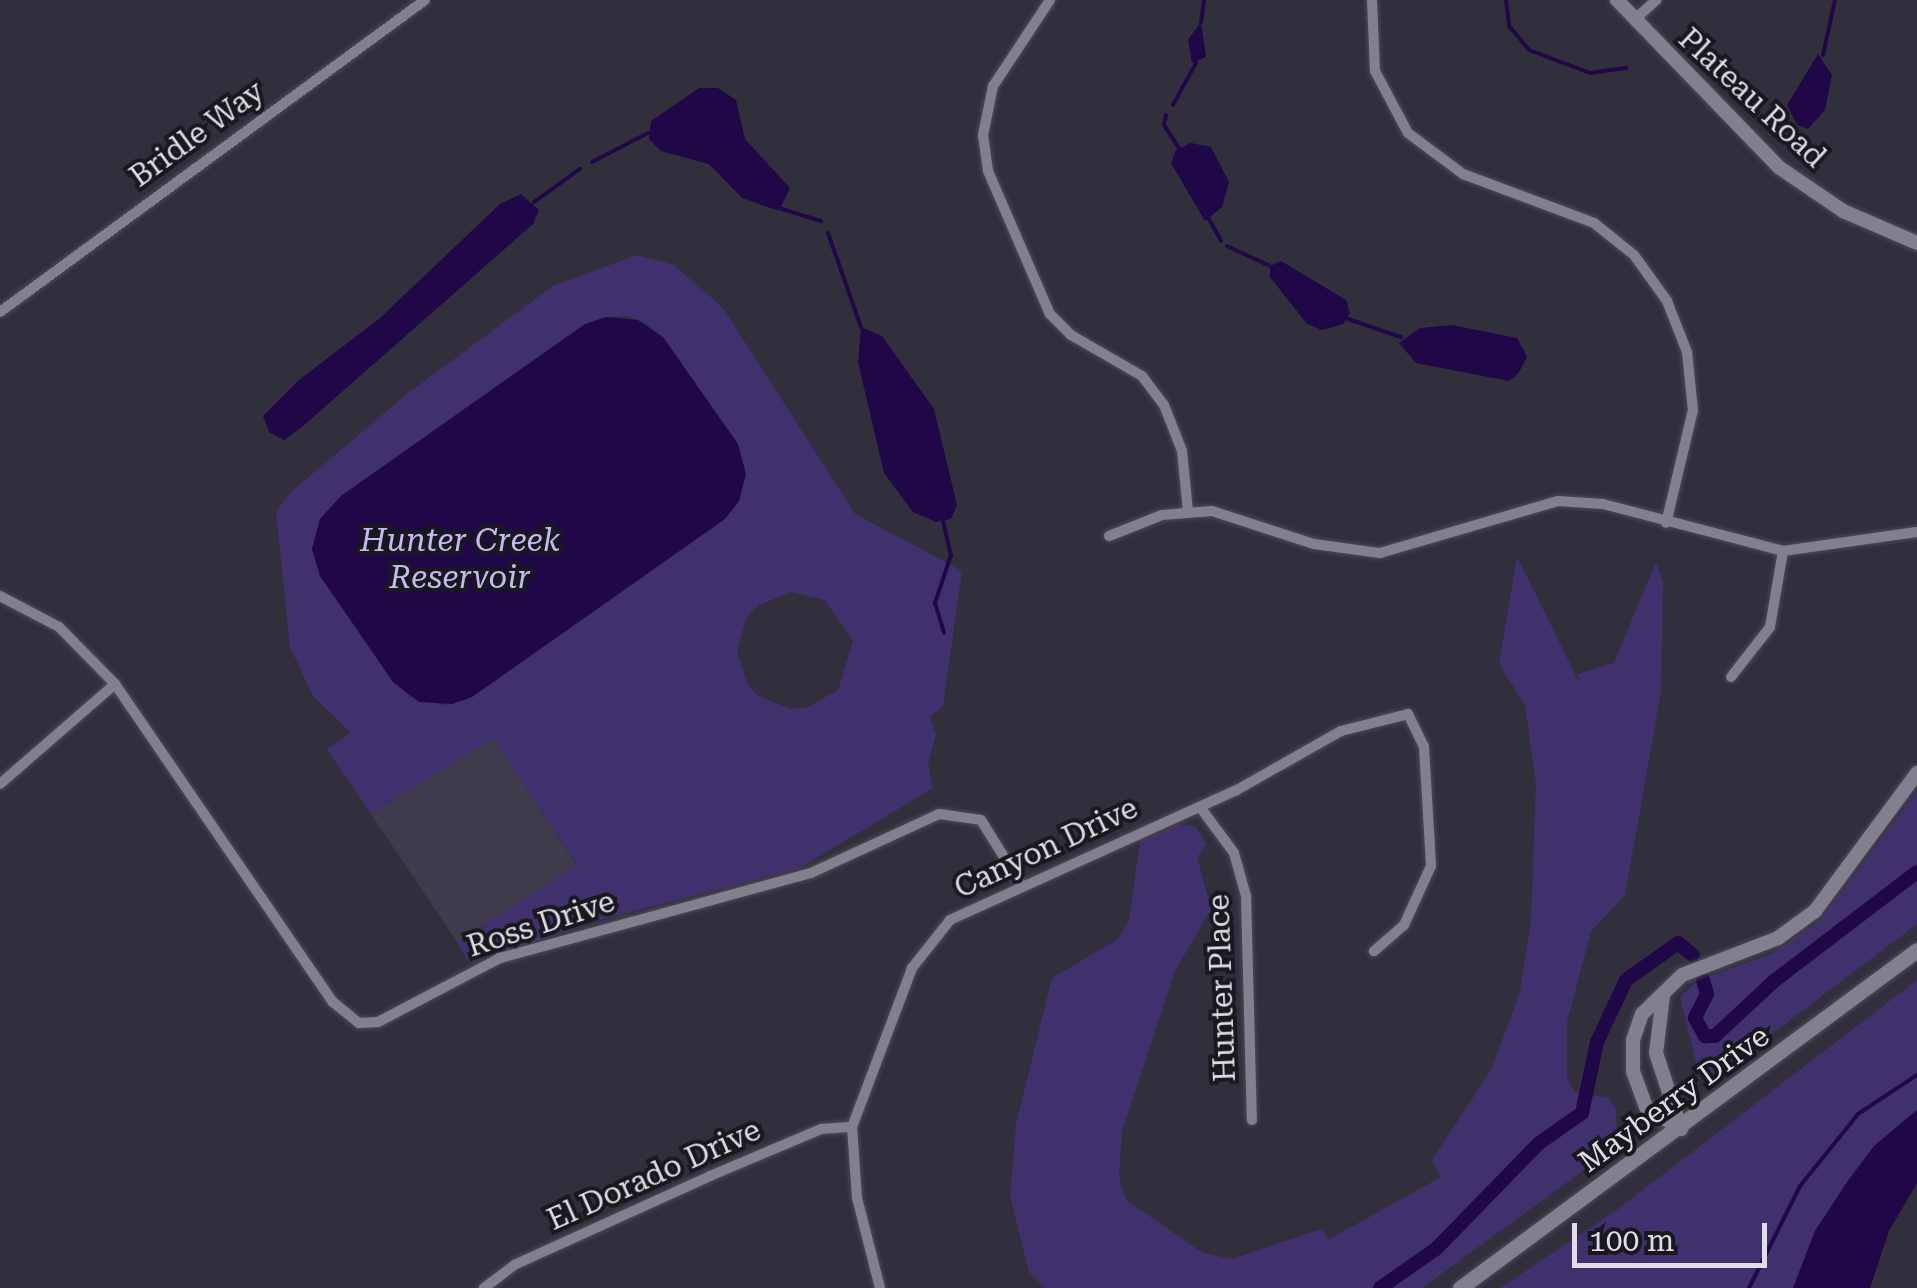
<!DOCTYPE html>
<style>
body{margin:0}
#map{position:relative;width:1917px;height:1288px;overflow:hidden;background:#322f3d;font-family:"Roboto Serif",serif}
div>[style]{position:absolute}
.built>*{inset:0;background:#3e3b4d}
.green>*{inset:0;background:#41306e}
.water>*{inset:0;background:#200747}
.stream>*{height:4px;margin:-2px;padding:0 2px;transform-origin:2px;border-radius:2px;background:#200747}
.canal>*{height:14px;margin:-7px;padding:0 7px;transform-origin:7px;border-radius:7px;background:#200747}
.roads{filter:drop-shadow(0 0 2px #4d4b56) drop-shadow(0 0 2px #4d4b56)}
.minor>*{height:10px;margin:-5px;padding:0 5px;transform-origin:5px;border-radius:5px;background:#827f8f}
.tertiary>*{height:14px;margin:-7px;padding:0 7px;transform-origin:7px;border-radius:7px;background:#827f8f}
.secondary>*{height:15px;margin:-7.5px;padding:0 7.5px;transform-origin:7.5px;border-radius:7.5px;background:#827f8f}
span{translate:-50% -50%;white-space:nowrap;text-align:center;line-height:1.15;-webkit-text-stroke:8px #19181e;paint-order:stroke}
.street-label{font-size:30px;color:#dfdee7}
.water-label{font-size:32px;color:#c4b9f3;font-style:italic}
.scale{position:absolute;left:1572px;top:1223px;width:195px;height:45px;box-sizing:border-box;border:5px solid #dfdee7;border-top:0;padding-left:12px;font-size:30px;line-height:35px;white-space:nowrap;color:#dfdee7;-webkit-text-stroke:8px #19181e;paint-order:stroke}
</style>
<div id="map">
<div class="built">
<i style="clip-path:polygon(493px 737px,577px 866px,457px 942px,371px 814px)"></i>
</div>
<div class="green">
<i style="clip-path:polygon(evenodd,637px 255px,674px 265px,723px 308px,855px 514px,962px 571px,943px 706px,930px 717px,936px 734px,928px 764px,933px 788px,800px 868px,593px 922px,469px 963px,457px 942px,577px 865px,493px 738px,371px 814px,327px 749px,351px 733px,313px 696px,290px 647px,276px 512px,291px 492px,407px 394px,553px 286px,637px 255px,627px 316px,648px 324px,733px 511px,464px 701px,442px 705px,409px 697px,320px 576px,320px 519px,341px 496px,575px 332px,606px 317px,627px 316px,637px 255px,791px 592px,825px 600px,853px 641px,838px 690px,808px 707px,791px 709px,758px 696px,747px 683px,737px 651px,747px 617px,759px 605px,791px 592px)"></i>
<i style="clip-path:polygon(1517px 557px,1580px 684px,1578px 674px,1614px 663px,1656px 562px,1663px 582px,1661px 692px,1625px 895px,1591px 931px,1567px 1022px,1567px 1079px,1576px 1093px,1607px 1097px,1616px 1109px,1617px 1146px,1422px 1288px,1045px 1288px,1029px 1272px,1010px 1196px,1016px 1124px,1052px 978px,1118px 939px,1129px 921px,1140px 841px,1179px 824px,1196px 827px,1207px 845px,1197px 857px,1211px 909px,1175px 971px,1122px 1131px,1119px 1177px,1126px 1200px,1203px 1253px,1232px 1259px,1322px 1229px,1328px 1240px,1441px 1177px,1432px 1160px,1491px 1070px,1520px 992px,1531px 921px,1536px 783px,1525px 705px,1499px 664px)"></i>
<i style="clip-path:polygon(1917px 792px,1917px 924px,1749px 1051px,1711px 1075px,1698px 1070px,1680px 997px,1697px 981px,1773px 953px,1820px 921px)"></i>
<i style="clip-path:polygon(1917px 980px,1917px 1110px,1874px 1146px,1847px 1182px,1815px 1231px,1793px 1288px,1500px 1288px,1614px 1212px)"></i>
</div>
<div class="water">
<i style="clip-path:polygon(1201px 22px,1206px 57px,1192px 63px,1188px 40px)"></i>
<i style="clip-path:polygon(1818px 54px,1832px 75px,1825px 110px,1808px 129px,1797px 125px,1787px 105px)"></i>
<i style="clip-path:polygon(699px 88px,718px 88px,736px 100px,745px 139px,790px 188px,779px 211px,742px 198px,709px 164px,661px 151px,649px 139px,651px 121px)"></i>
<i style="clip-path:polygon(1191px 143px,1211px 147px,1229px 182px,1222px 207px,1205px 221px,1171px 163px,1176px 150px)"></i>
<i style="clip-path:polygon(521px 194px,539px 210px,533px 224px,302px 427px,284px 440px,269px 432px,263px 416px,299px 380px,380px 318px,500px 204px)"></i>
<i style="clip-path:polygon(1281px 261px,1346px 300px,1350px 313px,1343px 324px,1322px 330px,1307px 324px,1270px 277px,1270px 266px)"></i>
<i style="clip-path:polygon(606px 317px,638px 320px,663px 337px,738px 444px,746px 474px,739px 501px,725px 519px,472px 697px,452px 704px,419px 702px,393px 682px,320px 576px,312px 549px,320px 519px,341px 496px,585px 324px)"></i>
<i style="clip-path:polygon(1452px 325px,1517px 338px,1527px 357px,1518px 374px,1509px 381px,1416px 363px,1399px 343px,1420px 328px)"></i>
<i style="clip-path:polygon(861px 327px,882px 336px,934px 409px,957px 505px,951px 519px,936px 522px,913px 512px,884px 473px,858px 362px)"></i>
<i style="clip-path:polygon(1917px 1110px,1917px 1183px,1889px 1231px,1870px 1288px,1793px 1288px,1815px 1231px,1847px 1182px,1874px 1146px)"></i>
</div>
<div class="stream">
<i style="left:1506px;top:0;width:26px;rotate:83deg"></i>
<i style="left:1509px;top:26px;width:31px;rotate:50deg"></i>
<i style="left:1529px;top:50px;width:65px;rotate:20.7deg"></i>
<i style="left:1590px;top:73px;width:37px;rotate:-8deg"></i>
<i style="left:1201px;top:22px;width:22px;rotate:-82deg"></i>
<i style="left:1823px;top:55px;width:56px;rotate:-77.7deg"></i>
<i style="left:1173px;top:105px;width:48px;rotate:-61.3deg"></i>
<i style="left:1166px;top:115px;width:10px;rotate:101deg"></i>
<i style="left:1164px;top:125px;width:27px;rotate:57deg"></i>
<i style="left:592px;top:162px;width:63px;rotate:-27.4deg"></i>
<i style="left:534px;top:202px;width:57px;rotate:-35.7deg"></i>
<i style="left:782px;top:209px;width:41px;rotate:17.1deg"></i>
<i style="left:1209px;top:219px;width:25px;rotate:61deg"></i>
<i style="left:828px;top:233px;width:100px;rotate:70.7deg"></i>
<i style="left:1227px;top:246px;width:47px;rotate:24.9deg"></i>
<i style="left:1348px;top:319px;width:56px;rotate:18.8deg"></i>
<i style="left:943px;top:521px;width:35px;rotate:77deg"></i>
<i style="left:951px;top:555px;width:51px;rotate:108.4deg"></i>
<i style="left:935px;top:603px;width:31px;rotate:73deg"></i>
<i style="left:1749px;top:1288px;width:114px;rotate:-63.4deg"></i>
<i style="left:1800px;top:1186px;width:92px;rotate:-51.1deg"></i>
<i style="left:1858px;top:1114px;width:71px;rotate:-33.5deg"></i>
</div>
<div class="canal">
<i style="left:1703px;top:980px;width:15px;rotate:74deg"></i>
<i style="left:1707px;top:994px;width:27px;rotate:117deg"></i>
<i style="left:1695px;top:1018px;width:21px;rotate:61deg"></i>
<i style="left:1705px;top:1036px;width:10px"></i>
<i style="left:1715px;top:1036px;width:81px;rotate:-43deg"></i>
<i style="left:1774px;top:981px;width:180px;rotate:-37.3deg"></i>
<i style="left:1380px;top:1288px;width:68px;rotate:-34.9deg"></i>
<i style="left:1436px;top:1249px;width:146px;rotate:-45.8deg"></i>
<i style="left:1538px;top:1144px;width:54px;rotate:-35.2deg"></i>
<i style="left:1582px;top:1113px;width:73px;rotate:-78.1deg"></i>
<i style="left:1597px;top:1042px;width:68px;rotate:-64.9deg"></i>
<i style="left:1626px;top:980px;width:64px;rotate:-35.4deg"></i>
<i style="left:1678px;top:943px;width:19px;rotate:39deg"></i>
</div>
<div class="roads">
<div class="minor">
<i style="left:1050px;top:0;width:103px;rotate:123.5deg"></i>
<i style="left:993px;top:86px;width:50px;rotate:101.5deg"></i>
<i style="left:983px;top:135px;width:36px;rotate:82deg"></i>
<i style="left:988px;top:171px;width:156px;rotate:66.6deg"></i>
<i style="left:1050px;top:314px;width:30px;rotate:45deg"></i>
<i style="left:1071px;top:335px;width:82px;rotate:30deg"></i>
<i style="left:1142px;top:376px;width:36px;rotate:53deg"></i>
<i style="left:1164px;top:405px;width:49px;rotate:68.6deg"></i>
<i style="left:1182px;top:451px;width:60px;rotate:84.3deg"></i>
<i style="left:1372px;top:0;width:71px;rotate:87.6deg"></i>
<i style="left:1375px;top:71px;width:70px;rotate:62deg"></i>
<i style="left:1408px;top:133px;width:69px;rotate:36.7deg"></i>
<i style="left:1463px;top:174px;width:140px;rotate:20.5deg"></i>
<i style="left:1594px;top:223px;width:51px;rotate:38.7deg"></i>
<i style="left:1634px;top:255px;width:57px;rotate:54.3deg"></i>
<i style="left:1667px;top:301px;width:55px;rotate:68.6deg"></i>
<i style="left:1687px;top:352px;width:58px;rotate:84.1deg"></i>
<i style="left:1693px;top:410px;width:116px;rotate:103.4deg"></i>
<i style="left:1634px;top:20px;width:30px;rotate:-42deg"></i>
<i style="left:0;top:312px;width:527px;rotate:-36.28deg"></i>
<i style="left:1109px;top:536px;width:57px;rotate:-21.6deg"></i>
<i style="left:1162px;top:515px;width:50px;rotate:-4.6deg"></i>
<i style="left:1212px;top:511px;width:107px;rotate:17.9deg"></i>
<i style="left:1314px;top:544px;width:67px;rotate:7.8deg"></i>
<i style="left:1380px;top:553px;width:185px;rotate:-16.3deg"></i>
<i style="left:1558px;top:501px;width:45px;rotate:3.8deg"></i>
<i style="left:1603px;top:504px;width:186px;rotate:14.6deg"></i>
<i style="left:1783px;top:551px;width:135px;rotate:-8.1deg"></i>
<i style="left:0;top:596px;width:67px;rotate:27.7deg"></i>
<i style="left:59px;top:627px;width:80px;rotate:45.5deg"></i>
<i style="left:115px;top:684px;width:386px;rotate:55.6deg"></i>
<i style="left:333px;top:1002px;width:33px;rotate:39deg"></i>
<i style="left:359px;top:1023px;width:19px;rotate:-3deg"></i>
<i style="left:378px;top:1022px;width:138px;rotate:-27.7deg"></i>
<i style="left:500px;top:958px;width:322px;rotate:-15.3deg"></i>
<i style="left:811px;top:873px;width:141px;rotate:-24.7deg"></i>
<i style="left:939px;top:814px;width:42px;rotate:8.1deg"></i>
<i style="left:981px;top:820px;width:74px;rotate:58.2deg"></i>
<i style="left:1731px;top:677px;width:63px;rotate:-52deg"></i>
<i style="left:1770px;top:627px;width:77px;rotate:-80.3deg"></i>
<i style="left:0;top:784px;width:152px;rotate:-41deg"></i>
<i style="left:1200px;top:807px;width:57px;rotate:53.5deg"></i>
<i style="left:1234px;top:853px;width:45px;rotate:74.4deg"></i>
<i style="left:1246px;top:896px;width:224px;rotate:88.5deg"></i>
<i style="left:484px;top:1288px;width:38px;rotate:-37deg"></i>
<i style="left:514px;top:1265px;width:215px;rotate:-24.4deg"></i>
<i style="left:710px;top:1176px;width:121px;rotate:-22.9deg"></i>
<i style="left:821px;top:1129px;width:31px;rotate:-4deg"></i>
<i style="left:880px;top:1288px;width:93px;rotate:-104.3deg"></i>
<i style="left:857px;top:1198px;width:71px;rotate:-94deg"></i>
<i style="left:852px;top:1127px;width:170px;rotate:-69.3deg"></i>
<i style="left:912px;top:968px;width:61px;rotate:-51.6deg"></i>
<i style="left:950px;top:920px;width:313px;rotate:-24.4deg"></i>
<i style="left:1235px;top:791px;width:122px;rotate:-29.5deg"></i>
<i style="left:1341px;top:731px;width:69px;rotate:-14.2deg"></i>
<i style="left:1408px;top:714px;width:37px;rotate:64deg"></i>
<i style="left:1424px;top:747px;width:119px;rotate:86.6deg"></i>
<i style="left:1431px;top:866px;width:65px;rotate:114.6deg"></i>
<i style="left:1404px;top:925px;width:40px;rotate:139deg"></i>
</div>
<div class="tertiary">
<i style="left:1617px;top:0;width:234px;rotate:45.9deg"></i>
<i style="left:1780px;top:168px;width:76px;rotate:34.3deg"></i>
<i style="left:1843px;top:211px;width:81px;rotate:23.4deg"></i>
<i style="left:1663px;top:996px;width:57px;rotate:97deg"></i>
<i style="left:1656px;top:1053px;width:80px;rotate:71.8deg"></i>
<i style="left:1681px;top:1129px;width:41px;rotate:-147.8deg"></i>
<i style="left:1646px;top:1107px;width:37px;rotate:-110deg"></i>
<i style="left:1633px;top:1072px;width:32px;rotate:-90deg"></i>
<i style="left:1633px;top:1040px;width:28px;rotate:-71deg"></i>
<i style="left:1642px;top:1014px;width:56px;rotate:-44.3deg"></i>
<i style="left:1682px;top:975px;width:103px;rotate:-21.1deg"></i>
<i style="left:1778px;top:938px;width:46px;rotate:-36.1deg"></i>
<i style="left:1815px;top:911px;width:172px;rotate:-53.5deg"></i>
</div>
<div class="secondary">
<i style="left:1460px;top:1288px;width:568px;rotate:-36.49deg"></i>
</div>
</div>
<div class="street-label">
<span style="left:1752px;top:98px;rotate:43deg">Plateau Road</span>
<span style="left:197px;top:134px;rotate:-36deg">Bridle Way</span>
<span style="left:1046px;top:848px;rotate:-25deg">Canyon Drive</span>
<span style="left:541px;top:924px;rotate:-18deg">Ross Drive</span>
<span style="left:1222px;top:988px;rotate:-92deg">Hunter Place</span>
<span style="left:1674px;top:1099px;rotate:-36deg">Mayberry Drive</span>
<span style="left:654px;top:1175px;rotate:-24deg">El Dorado Drive</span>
</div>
<div class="water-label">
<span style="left:460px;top:559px">Hunter Creek<br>Reservoir</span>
</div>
<div class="scale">100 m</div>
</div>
